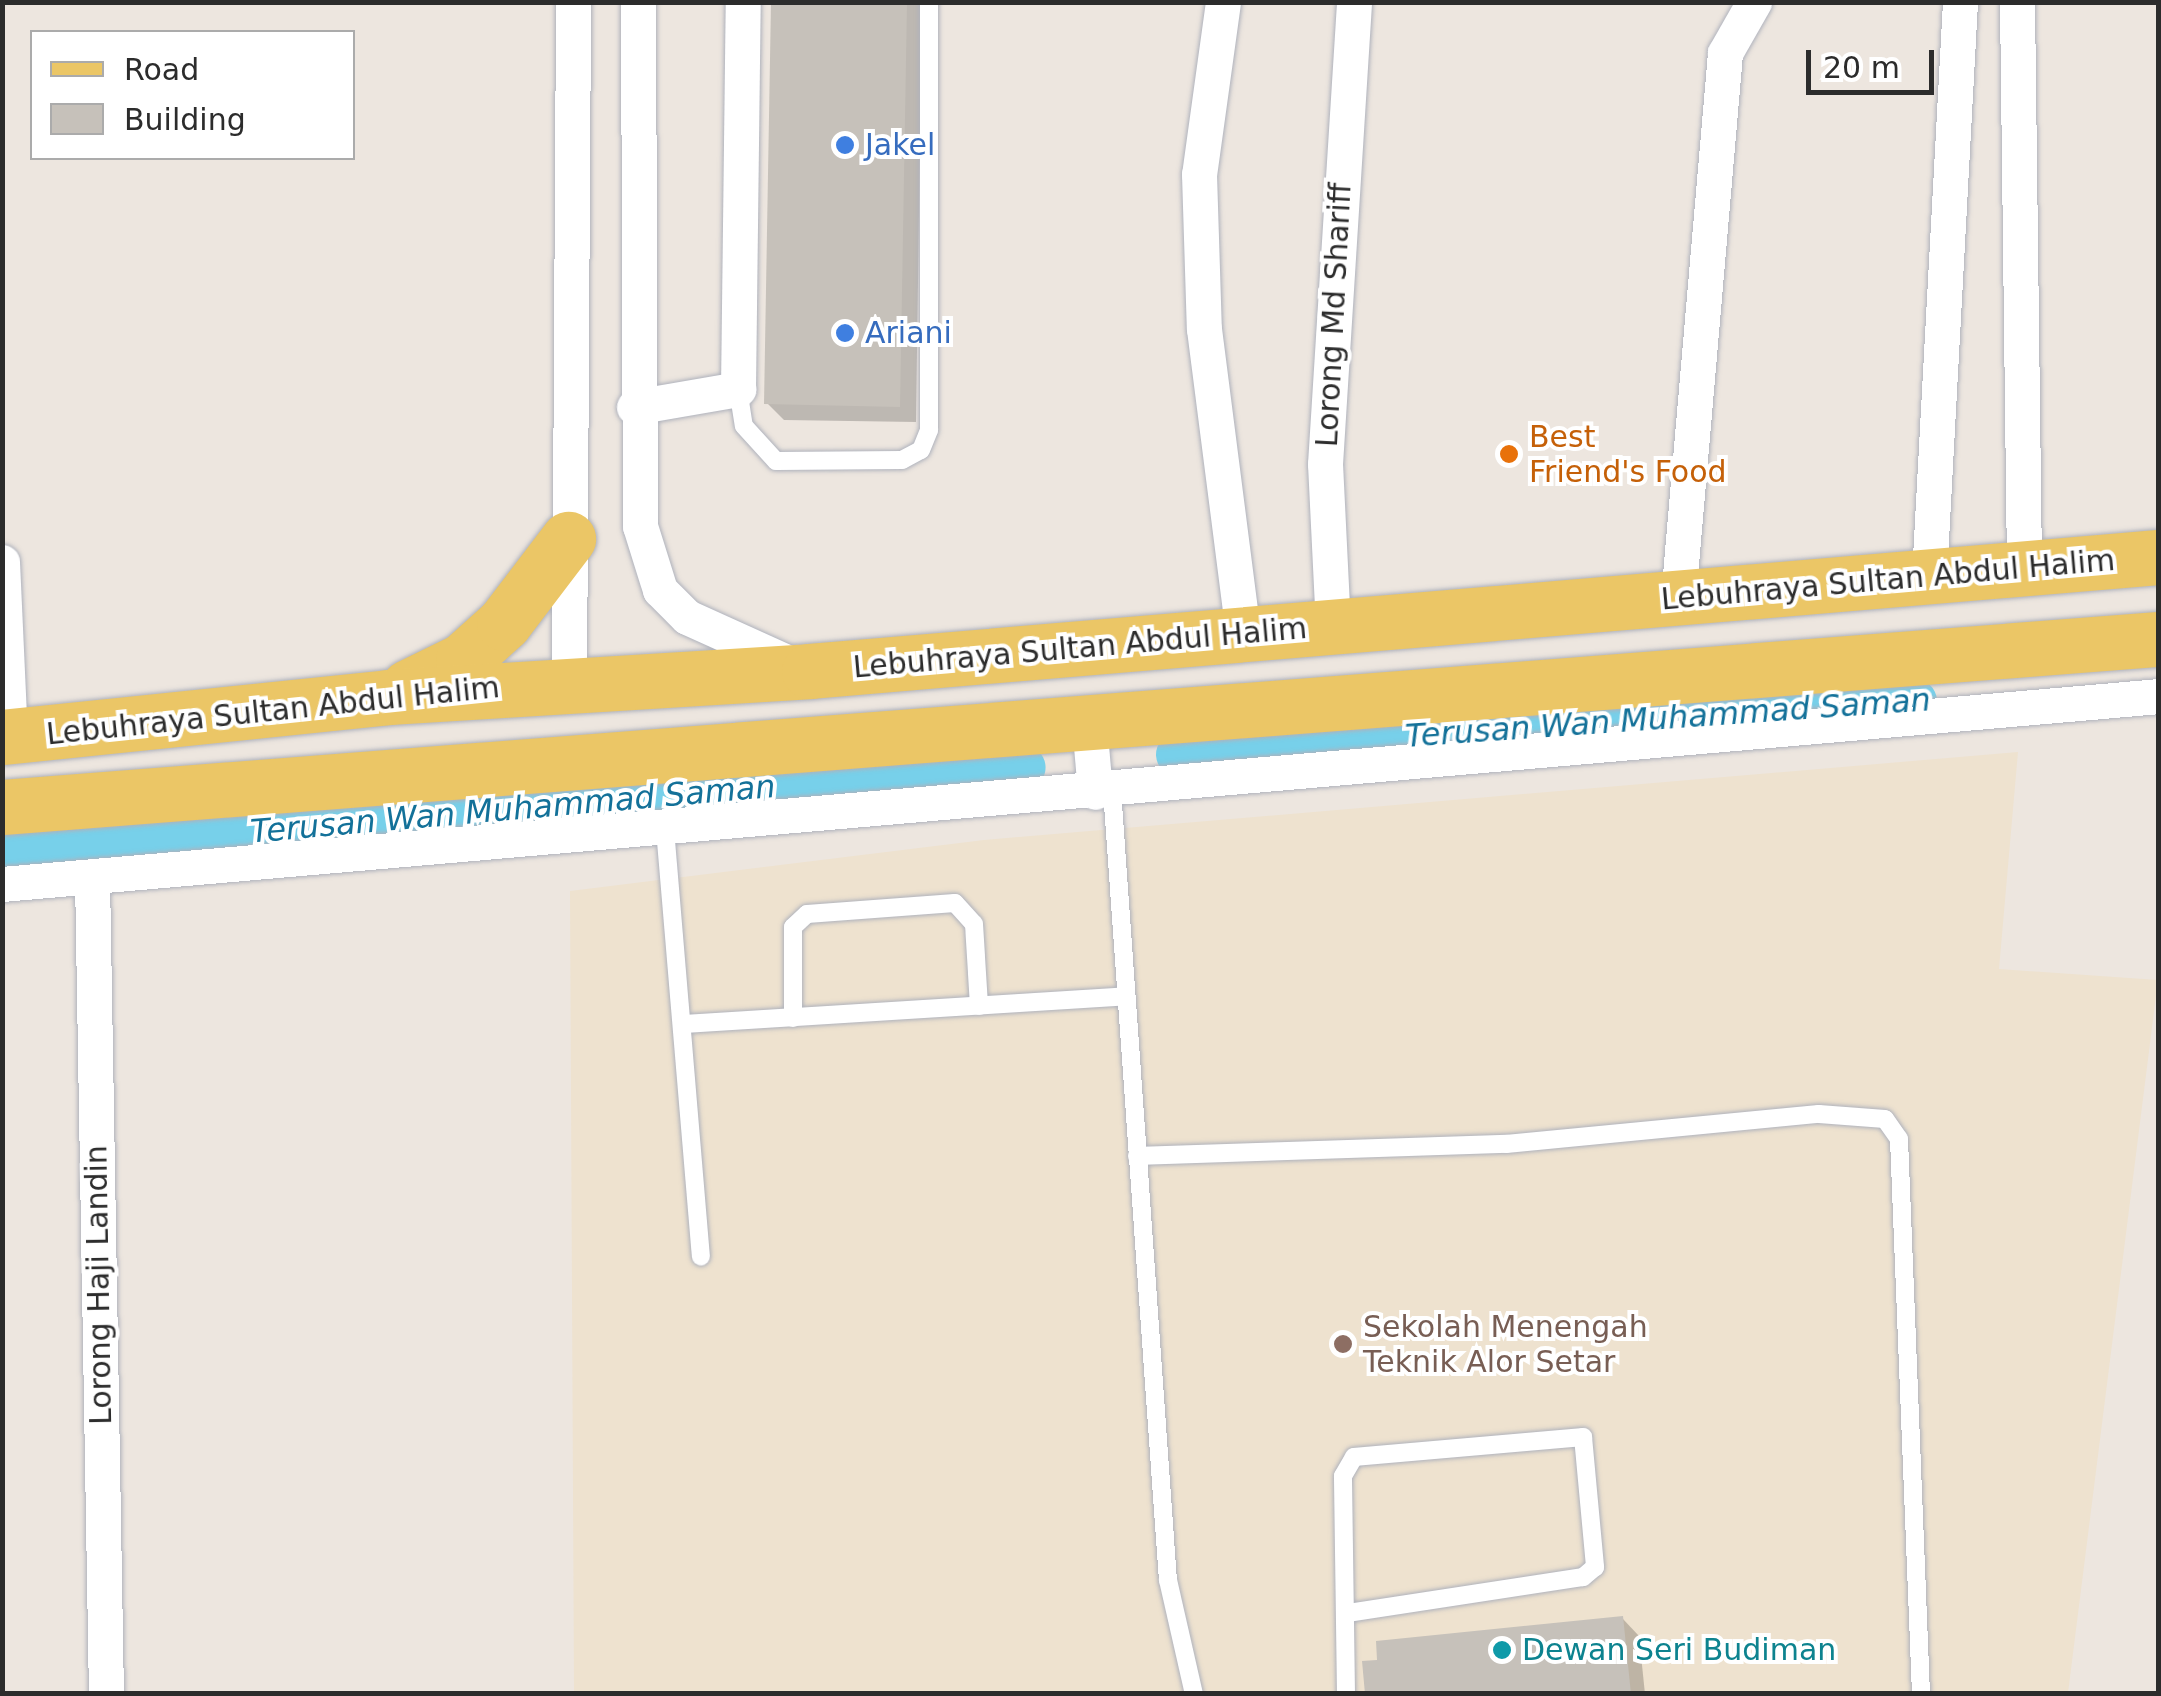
<!DOCTYPE html>
<style>
body{margin:0}
#map{position:relative;width:2161px;height:1696px;overflow:hidden;background:#ede6df;font-family:"DejaVu Sans",sans-serif}
div>[style]{position:absolute}
.education>*{inset:0;background:#eee2cf}
.shadow>*{inset:0;background:#0003}
.canal>*{height:45px;margin:-22.5px;padding:0 22.5px;transform-origin:22.5px;border-radius:22.5px;background:#77d0ea}
.building>*{inset:0;background:#c6c1ba}
.roads{filter:drop-shadow(0 0 2px #afb2bc) drop-shadow(0 0 2px #afb2bc)}
.lane>*{height:18px;margin:-9px;padding:0 9px;transform-origin:9px;border-radius:9px;background:#fff}
.street>*{height:35px;margin:-17.5px;padding:0 17.5px;transform-origin:17.5px;border-radius:17.5px;background:#fff}
.primary>*{height:55px;margin:-27.5px;padding:0 27.5px;transform-origin:27.5px;border-radius:27.5px;background:#ebc666}
.dots>*{width:28px;height:28px;translate:-50% -50%;box-sizing:border-box;border:5px solid #fff;border-radius:50%}
span{translate:-50% -50%;white-space:nowrap;text-align:center;line-height:1.15;-webkit-text-stroke:8px #fff;paint-order:stroke}
.shop-label{font-size:30px;color:#366cbe}
.left{translate:0 -50%;text-align:left}
.street-label{font-size:30px;color:#2c2c2c}
.food-label{font-size:30px;color:#c56008}
.education-label{font-size:30px;color:#785e54}
.culture-label{font-size:30px;color:#0d838f}
.water-label{font-size:32px;color:#137199;font-style:italic}
.frame{position:absolute;inset:0;border:5px solid #2c2c2c;pointer-events:none}
.legend{position:absolute;left:30px;top:30px;width:325px;height:130px;box-sizing:border-box;background:#fff;border:2px solid #ababab;margin:0;padding:12px 18px;list-style:none;font-size:30px;color:#2c2c2c}
.legend li{display:flex;align-items:center;gap:20px;height:50px}
.legend b{width:50px;border:2px solid #ababab}
.scale{position:absolute;left:1806px;top:50px;width:128px;height:45px;box-sizing:border-box;border:5px solid #2c2c2c;border-top:0;padding-left:12px;font-size:30px;line-height:35px;white-space:nowrap;color:#2c2c2c;-webkit-text-stroke:8px #fff;paint-order:stroke}
</style>
<div id="map">
<div class="education">
<i style="clip-path:polygon(2018px 752px,1999px 969px,2158px 980px,2068px 1693px,574px 1693px,570px 891px,984px 840px)"></i>
</div>
<div class="shadow">
<i style="clip-path:polygon(773px 2px,922px 2px,916px 422px,784px 420px,767px 403px)"></i>
<i style="clip-path:polygon(1623px 1619px,1639px 1636px,1645px 1694px,1368px 1694px)"></i>
</div>
<div class="canal">
<i style="left:1178px;top:754px;width:738px;rotate:-4.12deg"></i>
<i style="left:2px;top:851px;width:1024px;rotate:-4.7deg"></i>
</div>
<div class="building">
<i style="clip-path:polygon(771px 2px,907px 2px,900px 407px,764px 404px)"></i>
<i style="clip-path:polygon(1623px 1616px,1631px 1694px,1365px 1694px,1362px 1661px,1377px 1660px,1376px 1641px)"></i>
</div>
<div class="roads">
<div class="lane">
<i style="left:738px;top:389px;width:37px;rotate:81deg"></i>
<i style="left:744px;top:426px;width:47px;rotate:47.6deg"></i>
<i style="left:776px;top:461px;width:126px;rotate:-0.5deg"></i>
<i style="left:902px;top:460px;width:21px;rotate:-28deg"></i>
<i style="left:921px;top:450px;width:22px;rotate:-68deg"></i>
<i style="left:929px;top:430px;width:428px;rotate:-90deg"></i>
<i style="left:1112px;top:790px;width:792px;rotate:85.95deg"></i>
<i style="left:1168px;top:1580px;width:117px;rotate:77.2deg"></i>
<i style="left:665px;top:829px;width:429px;rotate:85.2deg"></i>
<i style="left:793px;top:1018px;width:91px;rotate:-90deg"></i>
<i style="left:793px;top:927px;width:19px;rotate:-43deg"></i>
<i style="left:807px;top:914px;width:148px;rotate:-4.3deg"></i>
<i style="left:955px;top:903px;width:28px;rotate:48deg"></i>
<i style="left:974px;top:924px;width:82px;rotate:86.5deg"></i>
<i style="left:685px;top:1024px;width:442px;rotate:-3.6deg"></i>
<i style="left:1137px;top:1156px;width:369px;rotate:-1.9deg"></i>
<i style="left:1506px;top:1144px;width:314px;rotate:-5.5deg"></i>
<i style="left:1819px;top:1114px;width:66px;rotate:4.3deg"></i>
<i style="left:1885px;top:1119px;width:24px;rotate:55deg"></i>
<i style="left:1899px;top:1139px;width:555px;rotate:87.73deg"></i>
<i style="left:1346px;top:1694px;width:218px;rotate:-90.8deg"></i>
<i style="left:1343px;top:1476px;width:22px;rotate:-60deg"></i>
<i style="left:1354px;top:1457px;width:230px;rotate:-5deg"></i>
<i style="left:1583px;top:1437px;width:131px;rotate:84.7deg"></i>
<i style="left:1595px;top:1567px;width:16px;rotate:140deg"></i>
<i style="left:1583px;top:1577px;width:238px;rotate:171.3deg"></i>
</div>
<div class="street">
<i style="left:638px;top:2px;width:524px;rotate:89.78deg"></i>
<i style="left:640px;top:526px;width:67px;rotate:72.6deg"></i>
<i style="left:660px;top:590px;width:38px;rotate:45deg"></i>
<i style="left:687px;top:617px;width:114px;rotate:24.3deg"></i>
<i style="left:1223px;top:2px;width:174px;rotate:97.9deg"></i>
<i style="left:1199px;top:174px;width:155px;rotate:88.2deg"></i>
<i style="left:1204px;top:329px;width:308px;rotate:82.7deg"></i>
<i style="left:2017px;top:2px;width:567px;rotate:89.29deg"></i>
<i style="left:634px;top:407px;width:106px;rotate:-9.8deg"></i>
<i style="left:738px;top:389px;width:387px;rotate:-89.3deg"></i>
<i style="left:2px;top:562px;width:175px;rotate:87.4deg"></i>
<i style="left:1929px;top:576px;width:575px;rotate:-86.91deg"></i>
<i style="left:1678px;top:598px;width:547px;rotate:-85.07deg"></i>
<i style="left:1725px;top:53px;width:59px;rotate:-60.4deg"></i>
<i style="left:1333px;top:627px;width:163px;rotate:-92.8deg"></i>
<i style="left:1325px;top:464px;width:463px;rotate:-86.4deg"></i>
<i style="left:569px;top:683px;width:681px;rotate:-89.66deg"></i>
<i style="left:1089px;top:723px;width:69px;rotate:85deg"></i>
<i style="left:92px;top:877px;width:817px;rotate:89.02deg"></i>
<i style="left:2px;top:884px;width:2164px;rotate:-4.98deg"></i>
</div>
<div class="primary">
<i style="left:408px;top:687px;width:61px;rotate:-26.1deg"></i>
<i style="left:463px;top:660px;width:55px;rotate:-42.1deg"></i>
<i style="left:504px;top:623px;width:106px;rotate:-52.7deg"></i>
<i style="left:2px;top:737px;width:388px;rotate:-5.9deg"></i>
<i style="left:388px;top:697px;width:422px;rotate:-3.5deg"></i>
<i style="left:809px;top:671px;width:1354px;rotate:-4.83deg"></i>
<i style="left:2px;top:807px;width:2163px;rotate:-4.46deg"></i>
</div>
</div>
<div class="dots">
<i style="left:845px;top:145px;background:#3f7fe0"></i>
<i style="left:845px;top:333px;background:#3f7fe0"></i>
<i style="left:1509px;top:454px;background:#e8710a"></i>
<i style="left:1343px;top:1344px;background:#8d6e63"></i>
<i style="left:1502px;top:1650px;background:#0f9aa8"></i>
</div>
<div class="shop-label">
<span class="left" style="left:865px;top:145px">Jakel</span>
<span class="left" style="left:865px;top:333px">Ariani</span>
</div>
<div class="street-label">
<span style="left:1334px;top:315px;rotate:-87deg">Lorong Md Shariff</span>
<span style="left:1888px;top:580px;rotate:-5deg">Lebuhraya Sultan Abdul Halim</span>
<span style="left:1080px;top:648px;rotate:-5deg">Lebuhraya Sultan Abdul Halim</span>
<span style="left:273px;top:711px;rotate:-6deg">Lebuhraya Sultan Abdul Halim</span>
<span style="left:99px;top:1285px;rotate:-91deg">Lorong Haji Landin</span>
</div>
<div class="food-label">
<span class="left" style="left:1529px;top:454px">Best<br>Friend's Food</span>
</div>
<div class="education-label">
<span class="left" style="left:1363px;top:1344px">Sekolah Menengah<br>Teknik Alor Setar</span>
</div>
<div class="culture-label">
<span class="left" style="left:1522px;top:1650px">Dewan Seri Budiman</span>
</div>
<div class="water-label">
<span style="left:1668px;top:718px;rotate:-4deg">Terusan Wan Muhammad Saman</span>
<span style="left:513px;top:809px;rotate:-5deg">Terusan Wan Muhammad Saman</span>
</div>
<div class="frame"></div>
<ul class="legend">
<li><b style="height:12px;background:#ebc666"></b>Road</li>
<li><b style="height:28px;background:#c6c1ba"></b>Building</li>
</ul>
<div class="scale">20 m</div>
</div>
